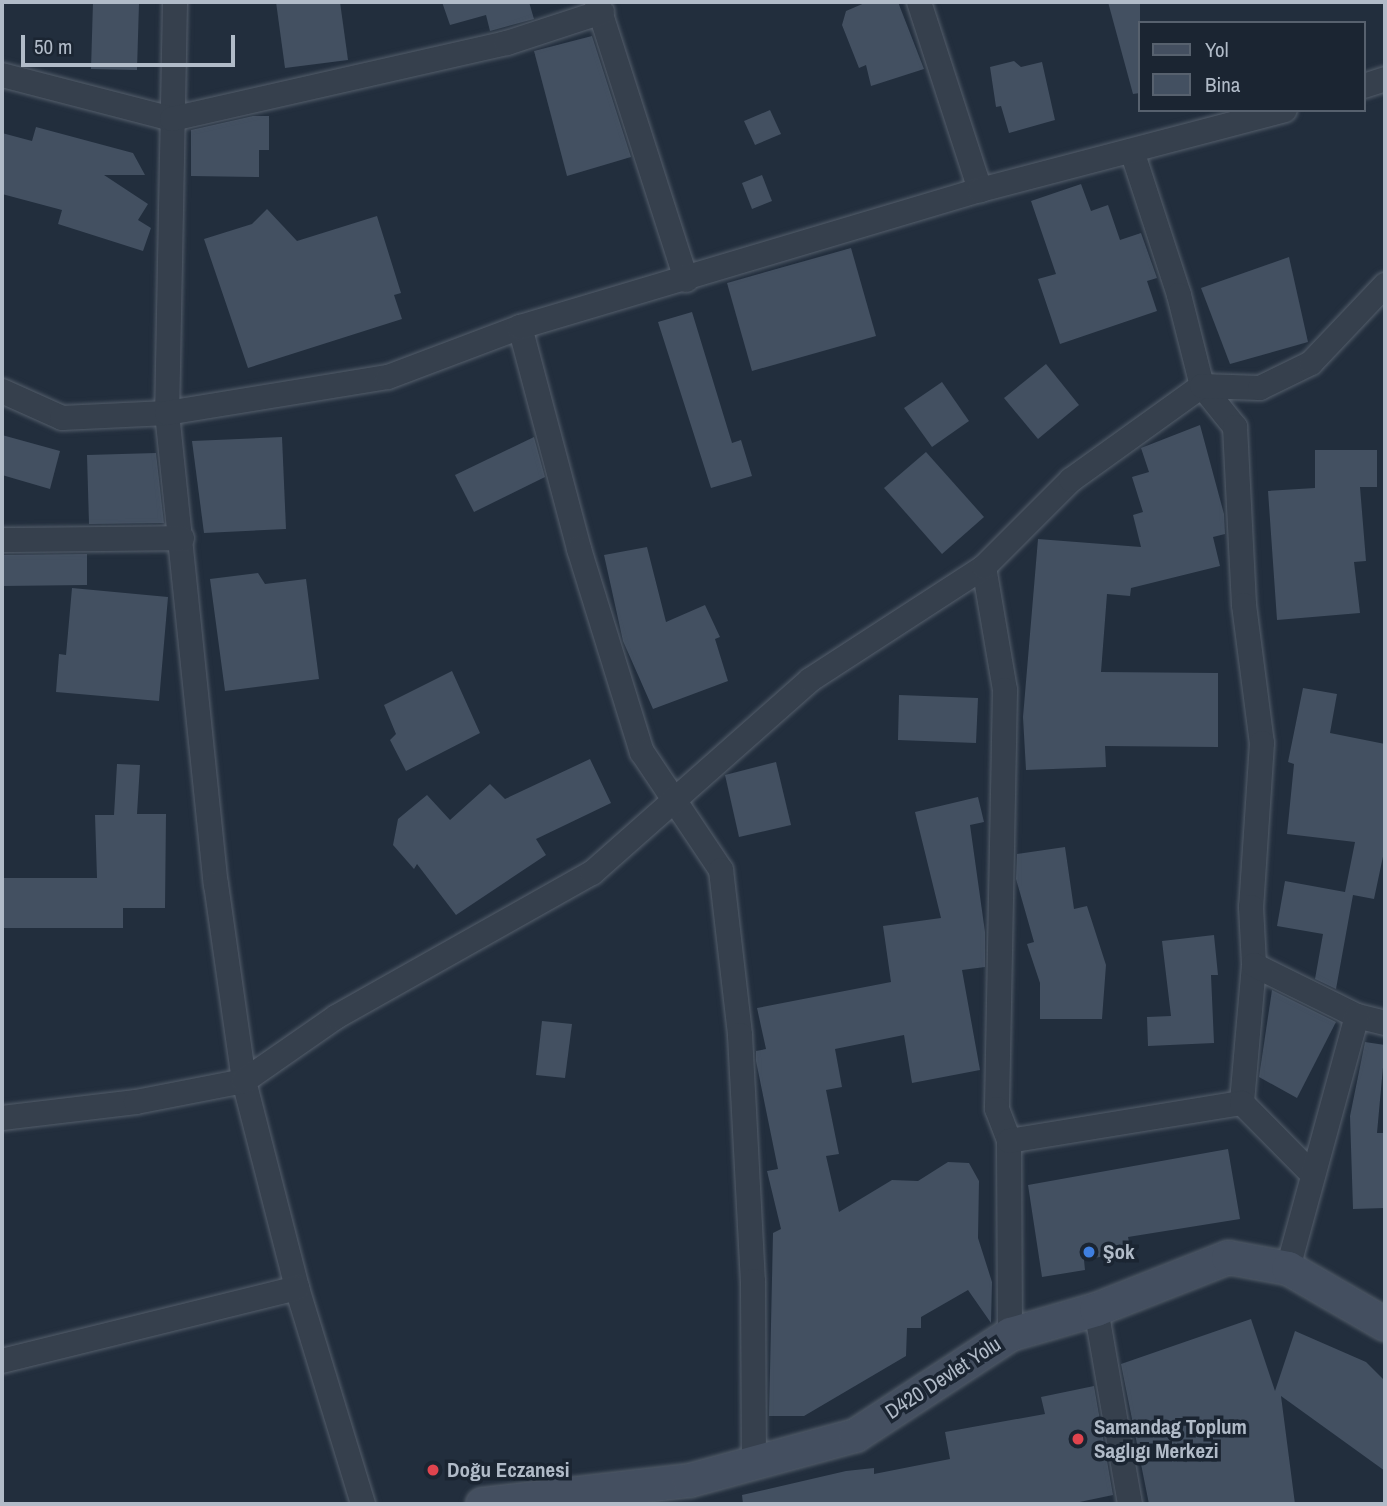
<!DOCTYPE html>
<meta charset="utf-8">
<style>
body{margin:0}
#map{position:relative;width:1387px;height:1506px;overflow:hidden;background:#222e3d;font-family:"Archivo Narrow",sans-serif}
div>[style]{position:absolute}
.building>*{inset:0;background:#435061}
.roads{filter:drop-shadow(0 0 2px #545e6b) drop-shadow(0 0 2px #545e6b)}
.street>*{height:24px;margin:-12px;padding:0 12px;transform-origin:12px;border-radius:12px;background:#36404d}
.secondary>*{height:33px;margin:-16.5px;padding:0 16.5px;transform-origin:16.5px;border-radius:16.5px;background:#444f60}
.dots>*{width:19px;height:19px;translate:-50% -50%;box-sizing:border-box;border:4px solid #1b2532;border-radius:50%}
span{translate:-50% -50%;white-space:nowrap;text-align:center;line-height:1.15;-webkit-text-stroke:7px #1b2532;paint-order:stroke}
.poi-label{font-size:21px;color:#b1bbc8;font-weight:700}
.left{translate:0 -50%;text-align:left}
.street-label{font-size:21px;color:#b1bbc8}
.frame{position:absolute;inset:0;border:4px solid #b1bbc8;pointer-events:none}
.legend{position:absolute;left:1138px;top:21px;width:228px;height:91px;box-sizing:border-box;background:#1b2532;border:2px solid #57616e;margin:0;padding:9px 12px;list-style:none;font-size:21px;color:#b1bbc8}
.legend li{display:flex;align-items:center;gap:14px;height:35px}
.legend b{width:35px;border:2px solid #57616e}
.scale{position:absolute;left:21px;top:35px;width:214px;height:32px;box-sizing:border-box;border:4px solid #b1bbc8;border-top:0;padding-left:9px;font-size:21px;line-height:24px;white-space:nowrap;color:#b1bbc8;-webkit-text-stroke:5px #1b2532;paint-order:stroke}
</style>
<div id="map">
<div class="building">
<i style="clip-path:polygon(93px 2px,139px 3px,137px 70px,91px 69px)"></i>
<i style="clip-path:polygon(276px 2px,340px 2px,348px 60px,285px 68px)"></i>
<i style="clip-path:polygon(442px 2px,529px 2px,534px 19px,490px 31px,486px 15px,450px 25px)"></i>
<i style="clip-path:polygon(867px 2px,898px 2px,924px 69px,871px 86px,866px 65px,859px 68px,842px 25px,846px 11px)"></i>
<i style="clip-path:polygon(1108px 2px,1140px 2px,1140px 93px,1133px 94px)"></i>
<i style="clip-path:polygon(592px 36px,631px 157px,567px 176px,534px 51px)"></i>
<i style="clip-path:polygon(1014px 61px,1021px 67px,1042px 62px,1055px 120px,1009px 133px,1001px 106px,996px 107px,990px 67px)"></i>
<i style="clip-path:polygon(770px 110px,781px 134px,755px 145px,744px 121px)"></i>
<i style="clip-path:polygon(253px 116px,269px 116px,269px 150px,259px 150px,259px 177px,191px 176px,191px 130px)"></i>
<i style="clip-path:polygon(36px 127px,133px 153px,145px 175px,104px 175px,148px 204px,138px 220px,151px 228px,143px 251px,58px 224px,62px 210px,2px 194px,2px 133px,32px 141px)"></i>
<i style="clip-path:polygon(762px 175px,772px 201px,752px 209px,742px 183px)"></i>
<i style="clip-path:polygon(1081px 184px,1091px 211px,1108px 205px,1120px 240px,1141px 233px,1157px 278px,1147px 281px,1157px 311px,1060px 344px,1038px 279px,1056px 274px,1031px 201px)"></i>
<i style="clip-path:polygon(267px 209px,297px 241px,377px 216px,401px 293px,394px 295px,402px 319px,248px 368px,204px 239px,252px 224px)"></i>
<i style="clip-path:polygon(851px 248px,876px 336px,752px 371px,727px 283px)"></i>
<i style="clip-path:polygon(1289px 257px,1308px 342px,1230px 364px,1201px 288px)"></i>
<i style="clip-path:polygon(692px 312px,732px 443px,741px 440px,752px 476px,711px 488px,658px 322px)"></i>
<i style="clip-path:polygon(1046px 364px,1079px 405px,1038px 439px,1004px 398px)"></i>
<i style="clip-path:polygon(942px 382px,969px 421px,932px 447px,904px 408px)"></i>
<i style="clip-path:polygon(1200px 425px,1224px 514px,1225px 534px,1213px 537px,1220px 566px,1131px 588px,1130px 596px,1107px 594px,1101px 672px,1218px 673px,1218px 747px,1105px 746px,1106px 767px,1026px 770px,1023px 717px,1038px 539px,1141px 547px,1133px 515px,1143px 512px,1132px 477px,1149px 472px,1141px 448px)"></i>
<i style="clip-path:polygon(2px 435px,60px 451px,50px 489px,2px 475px)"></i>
<i style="clip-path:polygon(282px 437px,286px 529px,204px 533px,192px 441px)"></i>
<i style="clip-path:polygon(534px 437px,545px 477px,474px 512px,455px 475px)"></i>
<i style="clip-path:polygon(1315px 450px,1377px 450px,1377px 487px,1360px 487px,1366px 561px,1354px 562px,1360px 613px,1277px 620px,1268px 491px,1315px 488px)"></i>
<i style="clip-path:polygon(926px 452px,984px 517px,942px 554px,884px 488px)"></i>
<i style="clip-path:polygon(156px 453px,164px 523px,89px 524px,87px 455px)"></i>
<i style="clip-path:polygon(647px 547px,666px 622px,705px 605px,720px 637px,715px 639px,728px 681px,653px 709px,623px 641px,604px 555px)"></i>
<i style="clip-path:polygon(87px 554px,87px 585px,2px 586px,2px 555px)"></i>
<i style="clip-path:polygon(258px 573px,265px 584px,306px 579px,319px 679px,225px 691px,210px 579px)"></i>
<i style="clip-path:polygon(72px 588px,168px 597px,159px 701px,56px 692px,59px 654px,66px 655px)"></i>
<i style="clip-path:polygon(452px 671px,480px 733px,406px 771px,390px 740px,396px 734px,384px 705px)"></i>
<i style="clip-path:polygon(1303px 688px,1337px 694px,1330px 733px,1385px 744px,1385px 847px,1374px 899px,1353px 895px,1336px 989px,1315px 979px,1323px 934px,1277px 926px,1285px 881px,1345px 892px,1355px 842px,1287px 834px,1294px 764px,1288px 762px)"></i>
<i style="clip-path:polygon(899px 695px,978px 698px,976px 743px,898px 740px)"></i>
<i style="clip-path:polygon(590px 759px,611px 803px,536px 839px,546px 855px,456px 915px,417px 864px,414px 869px,393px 845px,398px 819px,427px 795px,450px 820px,490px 784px,505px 799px)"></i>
<i style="clip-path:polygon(776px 762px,791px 825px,739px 837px,725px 775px)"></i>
<i style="clip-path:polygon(117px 764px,140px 765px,137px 814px,166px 814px,165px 908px,123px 908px,123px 928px,2px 928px,2px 878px,97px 878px,95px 815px,114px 815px)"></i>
<i style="clip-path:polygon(978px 797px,984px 822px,970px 825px,985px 932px,985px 967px,962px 970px,980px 1070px,912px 1083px,904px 1035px,835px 1049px,842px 1087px,826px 1090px,839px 1154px,826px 1156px,839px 1212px,892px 1180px,918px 1181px,948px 1162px,969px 1163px,979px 1181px,978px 1238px,992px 1282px,991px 1323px,968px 1290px,921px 1317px,921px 1328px,907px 1328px,906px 1356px,804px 1416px,769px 1416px,773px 1233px,781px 1229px,767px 1171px,778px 1169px,756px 1061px,756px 1051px,766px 1049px,757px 1008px,891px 982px,883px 926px,941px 918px,915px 812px)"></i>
<i style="clip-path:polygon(1065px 847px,1074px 909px,1087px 906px,1106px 965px,1102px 1019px,1040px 1019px,1040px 983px,1027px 944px,1034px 942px,1016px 879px,1017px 854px)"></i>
<i style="clip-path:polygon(1214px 935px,1218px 975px,1211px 975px,1214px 1043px,1148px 1046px,1147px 1017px,1171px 1016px,1162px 941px)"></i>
<i style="clip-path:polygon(1272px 990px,1336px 1022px,1297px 1098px,1259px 1077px)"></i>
<i style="clip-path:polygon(542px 1021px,572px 1024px,565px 1078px,536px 1075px)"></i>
<i style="clip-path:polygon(1365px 1042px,1385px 1045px,1377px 1133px,1385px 1133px,1385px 1208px,1353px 1209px,1350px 1116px)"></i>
<i style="clip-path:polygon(1228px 1149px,1240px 1219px,1128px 1237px,1131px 1251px,1084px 1260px,1085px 1270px,1042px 1277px,1028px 1185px)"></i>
<i style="clip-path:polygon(1251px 1319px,1275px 1391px,1295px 1331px,1366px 1362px,1385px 1381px,1385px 1471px,1281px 1396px,1295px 1504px,1149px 1504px,1121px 1364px)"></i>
<i style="clip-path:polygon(1094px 1386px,1113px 1495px,1070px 1504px,743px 1504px,742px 1495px,846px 1471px,874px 1468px,874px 1474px,950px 1459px,945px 1432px,1045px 1414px,1041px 1397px)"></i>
</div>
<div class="roads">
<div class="street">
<i style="left:175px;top:2px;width:411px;rotate:91.1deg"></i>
<i style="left:167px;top:413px;width:474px;rotate:84.1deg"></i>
<i style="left:216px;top:884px;width:199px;rotate:81.9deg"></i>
<i style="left:244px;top:1081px;width:214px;rotate:75.6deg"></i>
<i style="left:297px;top:1288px;width:226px;rotate:73deg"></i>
<i style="left:597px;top:2px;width:292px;rotate:72.2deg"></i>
<i style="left:919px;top:2px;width:198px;rotate:72deg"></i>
<i style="left:2px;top:75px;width:176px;rotate:14.5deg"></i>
<i style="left:172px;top:119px;width:344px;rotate:-12.8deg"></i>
<i style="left:507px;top:43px;width:100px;rotate:-18.1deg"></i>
<i style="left:1364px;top:86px;width:22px;rotate:-18deg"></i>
<i style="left:1132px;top:151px;width:151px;rotate:71.9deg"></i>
<i style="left:1179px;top:295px;width:94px;rotate:75.8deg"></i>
<i style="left:1202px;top:386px;width:53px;rotate:51.2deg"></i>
<i style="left:1235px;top:427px;width:178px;rotate:87.1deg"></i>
<i style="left:1244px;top:605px;width:139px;rotate:82.6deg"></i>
<i style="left:1262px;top:743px;width:164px;rotate:93.8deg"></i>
<i style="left:1251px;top:907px;width:58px;rotate:87deg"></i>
<i style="left:1254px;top:965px;width:139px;rotate:95deg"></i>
<i style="left:520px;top:327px;width:230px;rotate:75.1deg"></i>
<i style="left:579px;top:549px;width:213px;rotate:72.8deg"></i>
<i style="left:642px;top:752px;width:142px;rotate:56.2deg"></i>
<i style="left:721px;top:870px;width:166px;rotate:83.4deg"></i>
<i style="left:740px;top:1035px;width:246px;rotate:87deg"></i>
<i style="left:753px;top:1281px;width:183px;rotate:89.7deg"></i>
<i style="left:2px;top:391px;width:66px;rotate:24.2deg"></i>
<i style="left:62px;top:418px;width:105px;rotate:-2.7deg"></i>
<i style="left:167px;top:413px;width:224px;rotate:-9.3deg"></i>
<i style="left:388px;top:377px;width:141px;rotate:-20.7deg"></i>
<i style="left:520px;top:327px;width:480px;rotate:-16.6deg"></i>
<i style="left:980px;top:190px;width:315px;rotate:-14.7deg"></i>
<i style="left:2px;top:540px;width:180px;rotate:-0.6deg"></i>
<i style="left:984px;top:567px;width:125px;rotate:80.3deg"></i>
<i style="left:1005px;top:690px;width:419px;rotate:91.1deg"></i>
<i style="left:997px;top:1109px;width:34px;rotate:69deg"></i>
<i style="left:1009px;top:1141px;width:193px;rotate:89.7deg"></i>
<i style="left:1254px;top:965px;width:115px;rotate:26.3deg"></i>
<i style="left:1357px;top:1016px;width:29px;rotate:14deg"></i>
<i style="left:2px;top:1118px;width:135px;rotate:-6.8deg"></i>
<i style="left:136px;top:1102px;width:110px;rotate:-11deg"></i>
<i style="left:244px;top:1081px;width:112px;rotate:-34.8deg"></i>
<i style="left:336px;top:1017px;width:294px;rotate:-29.4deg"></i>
<i style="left:592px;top:873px;width:291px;rotate:-41.5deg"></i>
<i style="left:810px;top:680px;width:207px;rotate:-33deg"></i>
<i style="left:984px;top:567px;width:123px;rotate:-45deg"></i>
<i style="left:1071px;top:480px;width:161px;rotate:-35.7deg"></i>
<i style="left:1202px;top:386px;width:58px;rotate:2deg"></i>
<i style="left:1260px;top:388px;width:57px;rotate:-26.1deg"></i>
<i style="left:1311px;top:363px;width:108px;rotate:-46.5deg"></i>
<i style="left:1009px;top:1141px;width:236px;rotate:-9.3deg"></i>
<i style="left:1242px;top:1103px;width:101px;rotate:45.4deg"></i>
<i style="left:1288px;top:1268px;width:261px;rotate:-74.7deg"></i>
<i style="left:1096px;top:1309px;width:198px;rotate:80.1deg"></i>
<i style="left:2px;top:1361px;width:304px;rotate:-13.9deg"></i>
</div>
<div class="secondary">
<i style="left:482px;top:1504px;width:208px;rotate:-6.6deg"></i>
<i style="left:689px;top:1480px;width:172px;rotate:-15.2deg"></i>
<i style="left:855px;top:1435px;width:185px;rotate:-33.1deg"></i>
<i style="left:1010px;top:1334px;width:90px;rotate:-16.2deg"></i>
<i style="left:1096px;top:1309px;width:142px;rotate:-21.5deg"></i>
<i style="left:1228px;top:1257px;width:61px;rotate:10.4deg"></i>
<i style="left:1288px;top:1268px;width:112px;rotate:30deg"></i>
</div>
</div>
<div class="dots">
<i style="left:1089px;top:1252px;background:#3f7fe0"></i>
<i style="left:1078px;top:1439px;background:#e0444e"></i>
<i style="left:433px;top:1470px;background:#e0444e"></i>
</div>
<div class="poi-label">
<span class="left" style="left:1103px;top:1252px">Şok</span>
<span class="left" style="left:1094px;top:1439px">Samandag Toplum<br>Saglıgı Merkezi</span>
<span class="left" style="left:447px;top:1470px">Doğu Eczanesi</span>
</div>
<div class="street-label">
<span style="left:943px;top:1378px;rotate:-33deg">D420 Devlet Yolu</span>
</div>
<div class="frame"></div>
<ul class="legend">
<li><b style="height:9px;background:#444f60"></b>Yol</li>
<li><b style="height:19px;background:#435061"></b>Bina</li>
</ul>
<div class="scale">50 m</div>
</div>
